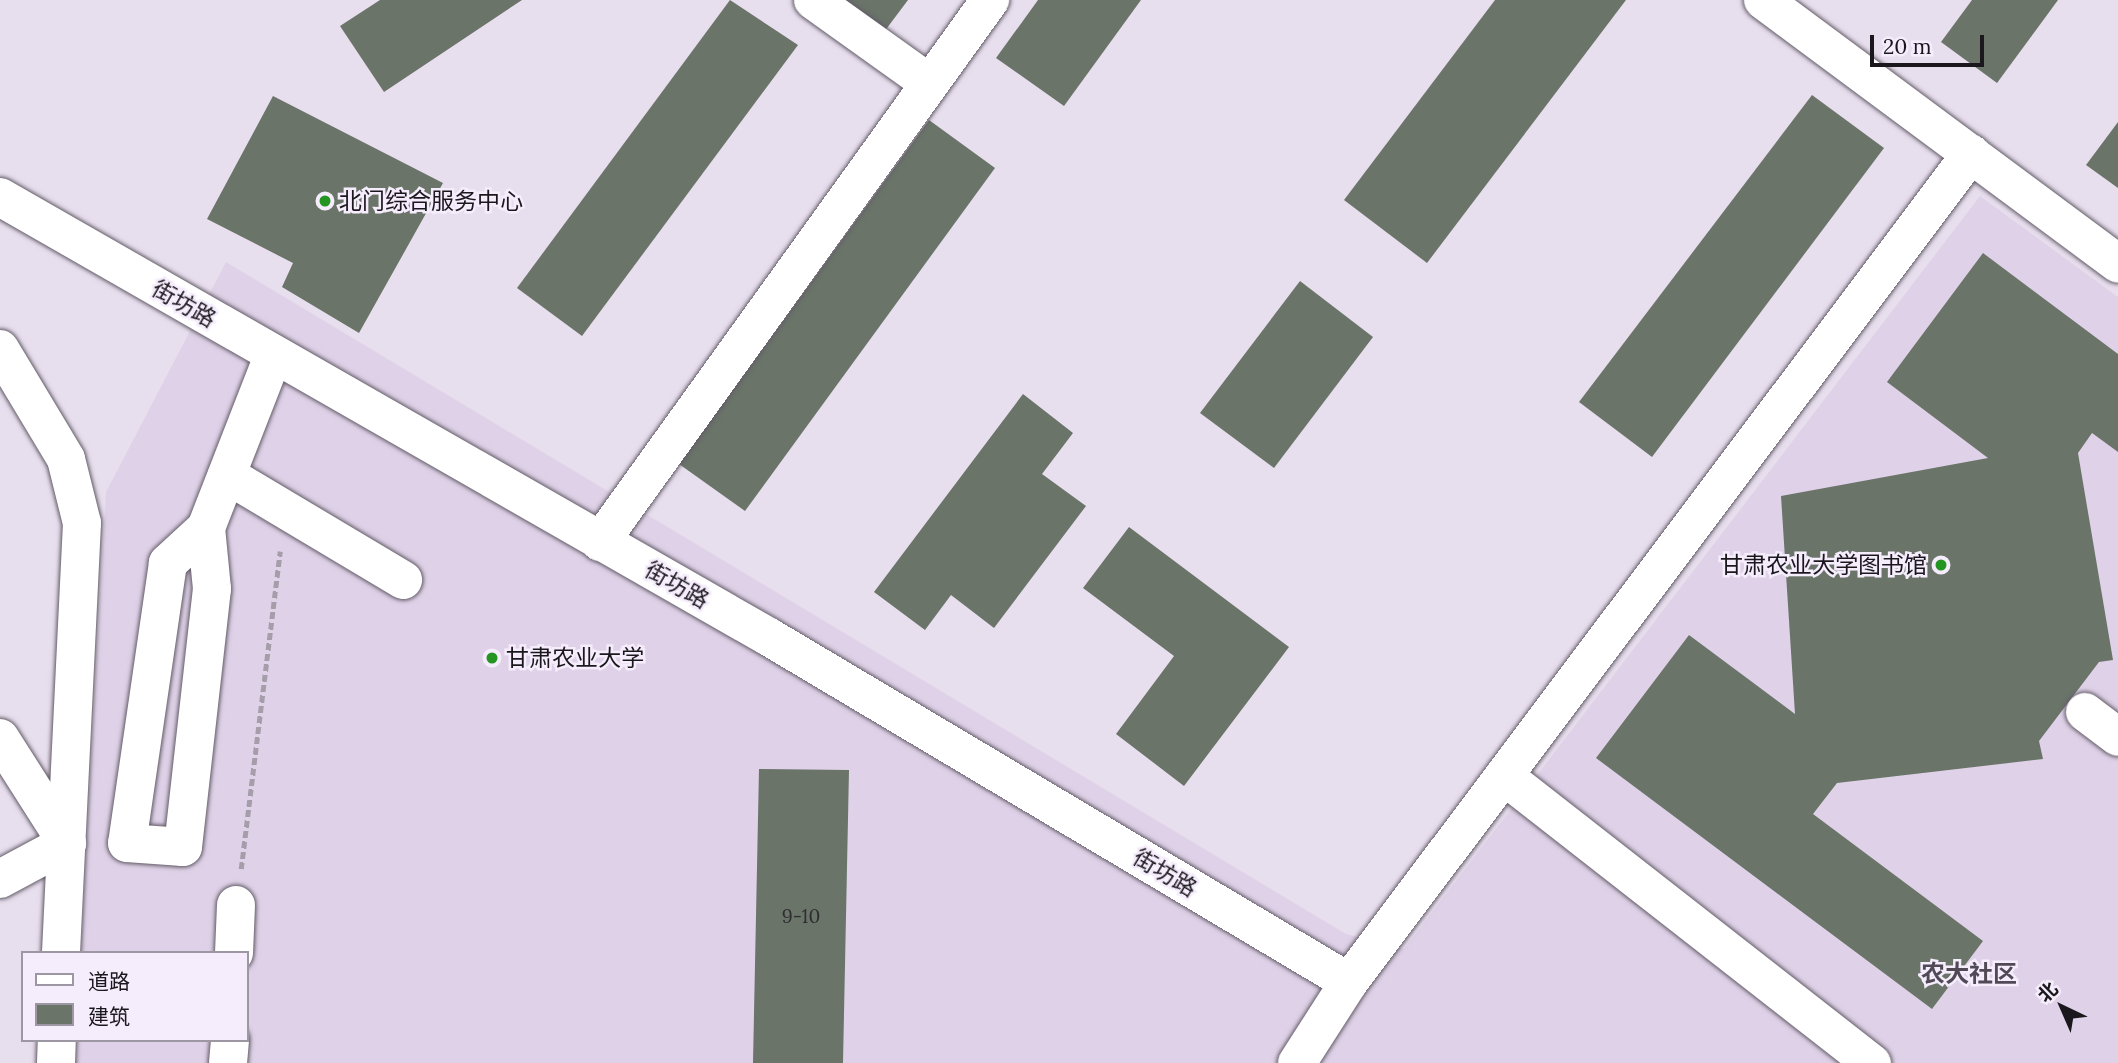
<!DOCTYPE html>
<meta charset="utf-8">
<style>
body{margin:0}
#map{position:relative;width:2118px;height:1063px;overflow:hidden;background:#e8dfee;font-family:Lora,"Noto Sans SC",serif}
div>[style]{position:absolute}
.built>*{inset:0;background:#dfd2e8}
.building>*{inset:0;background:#6a7469}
.path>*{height:4.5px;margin-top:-2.25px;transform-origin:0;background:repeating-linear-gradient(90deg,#a59eaa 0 7px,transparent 0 10.5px)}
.roads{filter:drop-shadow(0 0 2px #625b67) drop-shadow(0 0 2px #625b67)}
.minor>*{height:38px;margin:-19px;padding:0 19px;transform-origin:19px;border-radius:19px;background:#fff}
.dots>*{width:19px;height:19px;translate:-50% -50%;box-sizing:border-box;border:4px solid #f5ecfc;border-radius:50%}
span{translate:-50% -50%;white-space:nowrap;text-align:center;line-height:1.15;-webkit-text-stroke:5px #f5ecfc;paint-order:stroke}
.number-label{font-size:19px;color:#2e2e30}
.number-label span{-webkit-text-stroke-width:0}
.poi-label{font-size:23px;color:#1a171d}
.left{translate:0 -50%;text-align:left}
.right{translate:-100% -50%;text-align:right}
.street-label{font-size:23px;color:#1a171d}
.neighbourhood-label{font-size:24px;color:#514a56;font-weight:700}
.legend{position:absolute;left:21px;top:951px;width:228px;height:91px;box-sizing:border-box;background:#f5ecfc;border:2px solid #9d97a3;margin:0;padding:9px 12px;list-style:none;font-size:21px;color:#1a171d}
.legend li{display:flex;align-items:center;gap:14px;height:35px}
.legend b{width:35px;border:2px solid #9d97a3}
.north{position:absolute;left:2027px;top:972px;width:70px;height:70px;-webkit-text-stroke:5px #f5ecfc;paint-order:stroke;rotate:316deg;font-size:19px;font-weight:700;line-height:28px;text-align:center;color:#1a171d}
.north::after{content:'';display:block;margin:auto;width:24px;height:32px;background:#1a171d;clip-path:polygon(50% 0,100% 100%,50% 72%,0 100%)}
.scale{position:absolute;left:1870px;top:35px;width:114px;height:32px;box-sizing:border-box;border:4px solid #1a171d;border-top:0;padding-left:9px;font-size:21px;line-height:24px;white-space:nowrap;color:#1a171d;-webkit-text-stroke:5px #f5ecfc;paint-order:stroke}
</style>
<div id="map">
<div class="built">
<i style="clip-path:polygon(1980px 196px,2118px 297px,2118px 1063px,76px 1063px,77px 1040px,247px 1040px,247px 953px,81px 953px,106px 492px,226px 262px,1346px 934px,1404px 949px)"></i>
</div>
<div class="building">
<i style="clip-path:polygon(380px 0,522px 0,384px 92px,340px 26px)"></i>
<i style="clip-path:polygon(730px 0,798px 45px,582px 336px,517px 288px)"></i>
<i style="clip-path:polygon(833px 0,908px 0,881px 36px)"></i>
<i style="clip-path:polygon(1038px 0,1141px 0,1064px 106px,996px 58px)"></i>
<i style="clip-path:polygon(1495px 0,1626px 0,1427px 263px,1344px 200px)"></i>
<i style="clip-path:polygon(1972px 0,2058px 0,1997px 83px,1941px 42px)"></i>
<i style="clip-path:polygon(1812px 95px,1884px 148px,1652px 457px,1579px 402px)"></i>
<i style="clip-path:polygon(273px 96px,443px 183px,359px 333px,282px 287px,293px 263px,207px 219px)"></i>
<i style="clip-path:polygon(929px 120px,995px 168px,745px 511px,679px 464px)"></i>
<i style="clip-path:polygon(2118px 122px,2118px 188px,2086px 165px)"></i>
<i style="clip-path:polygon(1983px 253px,2118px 354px,2118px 452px,2092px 433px,2078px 453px,2113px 660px,2099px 662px,2039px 741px,2043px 759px,1837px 783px,1813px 814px,1983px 941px,1932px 1009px,1596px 758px,1689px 635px,1795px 714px,1781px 496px,1988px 458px,1887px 382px)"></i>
<i style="clip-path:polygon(1300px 281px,1373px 337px,1274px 468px,1200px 413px)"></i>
<i style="clip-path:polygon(1023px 394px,1073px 433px,1042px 474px,1086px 506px,994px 628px,951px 595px,925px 630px,874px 592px)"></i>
<i style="clip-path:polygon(1129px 527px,1289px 647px,1184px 786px,1116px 734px,1174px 656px,1083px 588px)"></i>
<i style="clip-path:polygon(759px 769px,849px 770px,843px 1063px,753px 1063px)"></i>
</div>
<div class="path">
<i style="left:241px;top:869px;width:320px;rotate:-83deg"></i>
</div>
<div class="roads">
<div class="minor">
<i style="left:813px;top:0;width:143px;rotate:35.6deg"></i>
<i style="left:1763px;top:0;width:442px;rotate:36.6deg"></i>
<i style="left:0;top:197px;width:886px;rotate:29.78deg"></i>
<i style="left:769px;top:637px;width:675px;rotate:30.75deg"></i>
<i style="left:0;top:349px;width:128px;rotate:59deg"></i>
<i style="left:66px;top:459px;width:66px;rotate:76deg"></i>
<i style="left:82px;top:523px;width:431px;rotate:92.8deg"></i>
<i style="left:227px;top:475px;width:205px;rotate:30.8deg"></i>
<i style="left:206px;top:528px;width:52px;rotate:137.4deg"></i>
<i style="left:168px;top:563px;width:283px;rotate:98.3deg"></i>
<i style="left:127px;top:843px;width:56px;rotate:4.1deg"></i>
<i style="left:183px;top:847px;width:260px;rotate:-83.6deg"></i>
<i style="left:212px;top:589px;width:61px;rotate:-95.6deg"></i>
<i style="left:206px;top:528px;width:185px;rotate:-68.7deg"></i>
<i style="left:600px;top:542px;width:668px;rotate:-54.26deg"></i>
<i style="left:2085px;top:712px;width:41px;rotate:37.1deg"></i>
<i style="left:0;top:738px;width:125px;rotate:57.5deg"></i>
<i style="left:67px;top:843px;width:76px;rotate:151.8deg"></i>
<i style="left:1504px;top:776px;width:467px;rotate:38deg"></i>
<i style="left:234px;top:953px;width:48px;rotate:-87.6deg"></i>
<i style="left:56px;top:1063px;width:23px;rotate:-88deg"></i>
<i style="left:228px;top:1063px;width:23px;rotate:-85deg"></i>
<i style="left:1297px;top:1063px;width:96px;rotate:-57.3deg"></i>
<i style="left:1349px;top:982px;width:1036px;rotate:-53.09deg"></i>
</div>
</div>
<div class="dots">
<i style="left:325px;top:201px;background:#259522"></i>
<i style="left:1941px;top:565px;background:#259522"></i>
<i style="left:492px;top:658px;background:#259522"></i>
</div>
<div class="number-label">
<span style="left:801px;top:917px">9-10</span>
</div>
<div class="poi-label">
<span class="left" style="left:339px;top:201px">北门综合服务中心</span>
<span class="right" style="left:1927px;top:565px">甘肃农业大学图书馆</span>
<span class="left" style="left:506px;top:658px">甘肃农业大学</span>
</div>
<div class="street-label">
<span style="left:184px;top:304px;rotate:30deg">街坊路</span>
<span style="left:677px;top:585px;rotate:30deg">街坊路</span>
<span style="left:1165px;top:873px;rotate:31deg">街坊路</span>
</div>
<div class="neighbourhood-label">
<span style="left:1969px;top:974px">农大社区</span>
</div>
<ul class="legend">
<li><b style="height:9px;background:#fff"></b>道路</li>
<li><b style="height:19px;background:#6a7469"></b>建筑</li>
</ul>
<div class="north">北</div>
<div class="scale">20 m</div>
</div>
